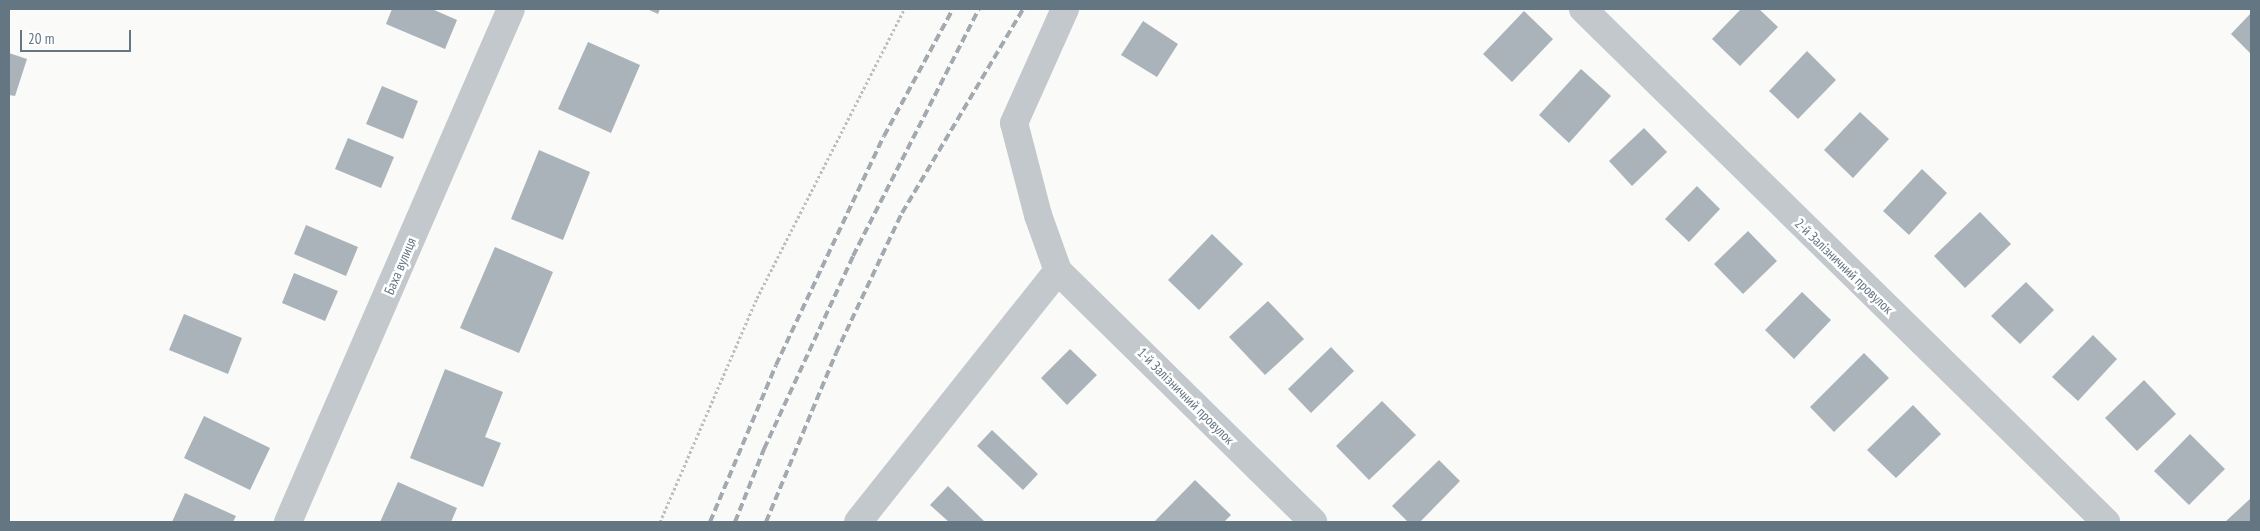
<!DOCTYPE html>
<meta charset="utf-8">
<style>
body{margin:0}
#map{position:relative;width:2260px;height:531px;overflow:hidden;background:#fafaf8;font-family:"PT Sans Narrow",sans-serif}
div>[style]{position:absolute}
.building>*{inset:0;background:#aab3b9}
.path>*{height:3px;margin-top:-1.5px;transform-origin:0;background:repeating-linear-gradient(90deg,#bbbfc2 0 2.5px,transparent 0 5px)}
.minor>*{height:28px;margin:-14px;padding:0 14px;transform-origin:14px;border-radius:14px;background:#c3c8cc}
.rail>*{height:4px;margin-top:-2px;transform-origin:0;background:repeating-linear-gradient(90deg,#a2aab0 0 8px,transparent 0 12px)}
span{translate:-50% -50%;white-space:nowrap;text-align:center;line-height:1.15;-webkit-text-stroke:5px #fff;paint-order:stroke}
.street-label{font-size:14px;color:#657683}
.frame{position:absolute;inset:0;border:10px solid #657683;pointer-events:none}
.scale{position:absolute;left:20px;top:30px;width:111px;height:22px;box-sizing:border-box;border:2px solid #657683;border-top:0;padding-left:6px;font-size:15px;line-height:18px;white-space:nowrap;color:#657683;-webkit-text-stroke:4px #fff;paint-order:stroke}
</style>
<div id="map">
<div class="building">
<i style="clip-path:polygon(392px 9px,432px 9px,457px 20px,445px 49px,386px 24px)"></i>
<i style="clip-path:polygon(647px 9px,660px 9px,658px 14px)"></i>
<i style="clip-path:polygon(1741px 9px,1759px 9px,1778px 27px,1740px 66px,1712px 39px)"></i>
<i style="clip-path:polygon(1524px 11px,1553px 39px,1512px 82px,1483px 54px)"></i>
<i style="clip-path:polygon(2251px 13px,2251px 54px,2231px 34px)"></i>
<i style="clip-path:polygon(1143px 21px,1178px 44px,1157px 77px,1121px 55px)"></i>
<i style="clip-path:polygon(588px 42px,640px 65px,611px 133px,558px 109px)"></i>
<i style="clip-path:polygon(1807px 51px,1836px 80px,1798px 119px,1769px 91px)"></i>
<i style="clip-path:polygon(9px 53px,27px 59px,15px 96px,9px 95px)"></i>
<i style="clip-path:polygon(1581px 69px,1611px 96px,1569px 143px,1539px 115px)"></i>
<i style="clip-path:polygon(382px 86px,418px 101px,403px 139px,366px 124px)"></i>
<i style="clip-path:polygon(1860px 112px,1889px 139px,1853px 178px,1824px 150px)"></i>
<i style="clip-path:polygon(1644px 128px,1667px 152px,1632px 186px,1609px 161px)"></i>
<i style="clip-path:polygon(348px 138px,394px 157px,381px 188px,335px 169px)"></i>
<i style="clip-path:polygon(539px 150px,590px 172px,563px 240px,511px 219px)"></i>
<i style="clip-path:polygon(1922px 169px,1947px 193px,1909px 235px,1883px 211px)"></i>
<i style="clip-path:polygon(1697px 186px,1720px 209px,1689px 242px,1665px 219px)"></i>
<i style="clip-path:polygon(1980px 212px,2011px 244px,1965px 288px,1934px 256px)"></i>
<i style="clip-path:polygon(306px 225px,358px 247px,346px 276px,294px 254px)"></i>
<i style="clip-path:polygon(1748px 231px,1777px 261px,1743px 294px,1714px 264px)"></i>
<i style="clip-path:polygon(1212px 234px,1243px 264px,1199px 310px,1168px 280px)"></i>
<i style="clip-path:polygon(495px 247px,553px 272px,519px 353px,460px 328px)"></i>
<i style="clip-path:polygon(294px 273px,338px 291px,325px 321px,282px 303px)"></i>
<i style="clip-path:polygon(2026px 282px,2054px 310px,2020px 344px,1991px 316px)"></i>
<i style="clip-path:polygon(1802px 292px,1831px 320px,1794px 359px,1765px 330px)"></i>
<i style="clip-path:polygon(1268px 301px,1304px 339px,1265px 375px,1229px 337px)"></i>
<i style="clip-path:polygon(184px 314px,242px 338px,228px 374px,169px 350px)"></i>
<i style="clip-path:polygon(2093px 335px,2117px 359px,2078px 401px,2052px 377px)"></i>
<i style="clip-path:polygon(1331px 347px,1354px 371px,1311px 413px,1288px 389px)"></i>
<i style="clip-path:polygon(1070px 349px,1097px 375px,1067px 405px,1041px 378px)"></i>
<i style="clip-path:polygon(1864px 353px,1889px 378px,1834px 432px,1810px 407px)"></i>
<i style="clip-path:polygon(445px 369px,503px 392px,485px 437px,501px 443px,483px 487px,410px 458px)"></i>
<i style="clip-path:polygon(2144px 380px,2176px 414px,2137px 451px,2105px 418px)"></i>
<i style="clip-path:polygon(1382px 401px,1416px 435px,1369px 480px,1336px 446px)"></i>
<i style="clip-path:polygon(1913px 405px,1941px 434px,1896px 478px,1867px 450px)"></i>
<i style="clip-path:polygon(204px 416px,270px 448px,250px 490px,184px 458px)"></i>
<i style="clip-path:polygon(992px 430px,1038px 474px,1023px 490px,977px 446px)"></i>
<i style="clip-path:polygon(2190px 434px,2225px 469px,2189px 505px,2154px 471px)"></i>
<i style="clip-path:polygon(1439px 460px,1460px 481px,1420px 522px,1408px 522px,1392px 506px)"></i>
<i style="clip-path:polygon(1195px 480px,1231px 515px,1224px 522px,1154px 522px)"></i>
<i style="clip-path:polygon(398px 482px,457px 508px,451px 522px,380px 522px)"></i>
<i style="clip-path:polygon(948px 486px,985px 522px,949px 522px,930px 505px)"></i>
<i style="clip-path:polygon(185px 493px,236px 516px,233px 522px,172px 522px)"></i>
<i style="clip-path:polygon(2251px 498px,2251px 522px,2225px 522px)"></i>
</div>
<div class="path">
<i style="left:660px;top:522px;width:244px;rotate:-66.6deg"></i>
<i style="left:757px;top:298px;width:324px;rotate:-63deg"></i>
</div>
<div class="minor">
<i style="left:1583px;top:9px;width:733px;rotate:44.45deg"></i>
<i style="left:1058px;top:271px;width:358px;rotate:44.5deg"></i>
<i style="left:288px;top:522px;width:559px;rotate:-66.51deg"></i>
<i style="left:858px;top:522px;width:321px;rotate:-51.5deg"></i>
<i style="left:1058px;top:271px;width:59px;rotate:-109.7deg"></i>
<i style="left:1038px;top:215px;width:95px;rotate:-104.6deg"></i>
<i style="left:1014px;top:123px;width:125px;rotate:-65.9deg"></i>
</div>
<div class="rail">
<i style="left:710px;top:522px;width:170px;rotate:-67.2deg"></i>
<i style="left:776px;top:365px;width:253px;rotate:-64.8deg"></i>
<i style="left:884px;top:136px;width:145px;rotate:-61.5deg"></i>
<i style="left:735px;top:522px;width:79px;rotate:-68.3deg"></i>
<i style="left:764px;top:449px;width:213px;rotate:-65.2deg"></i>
<i style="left:853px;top:256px;width:277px;rotate:-63deg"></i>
<i style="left:766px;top:522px;width:183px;rotate:-67.5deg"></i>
<i style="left:836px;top:353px;width:155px;rotate:-64.8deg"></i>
<i style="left:902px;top:213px;width:237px;rotate:-59.3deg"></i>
</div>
<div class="street-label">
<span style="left:400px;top:266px;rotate:-67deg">Баха вулиця</span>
<span style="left:1844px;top:266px;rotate:44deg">2-й Залізничний провулок</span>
<span style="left:1186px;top:396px;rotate:45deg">1-й Залізничний провулок</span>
</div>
<div class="frame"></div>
<div class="scale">20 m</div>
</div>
